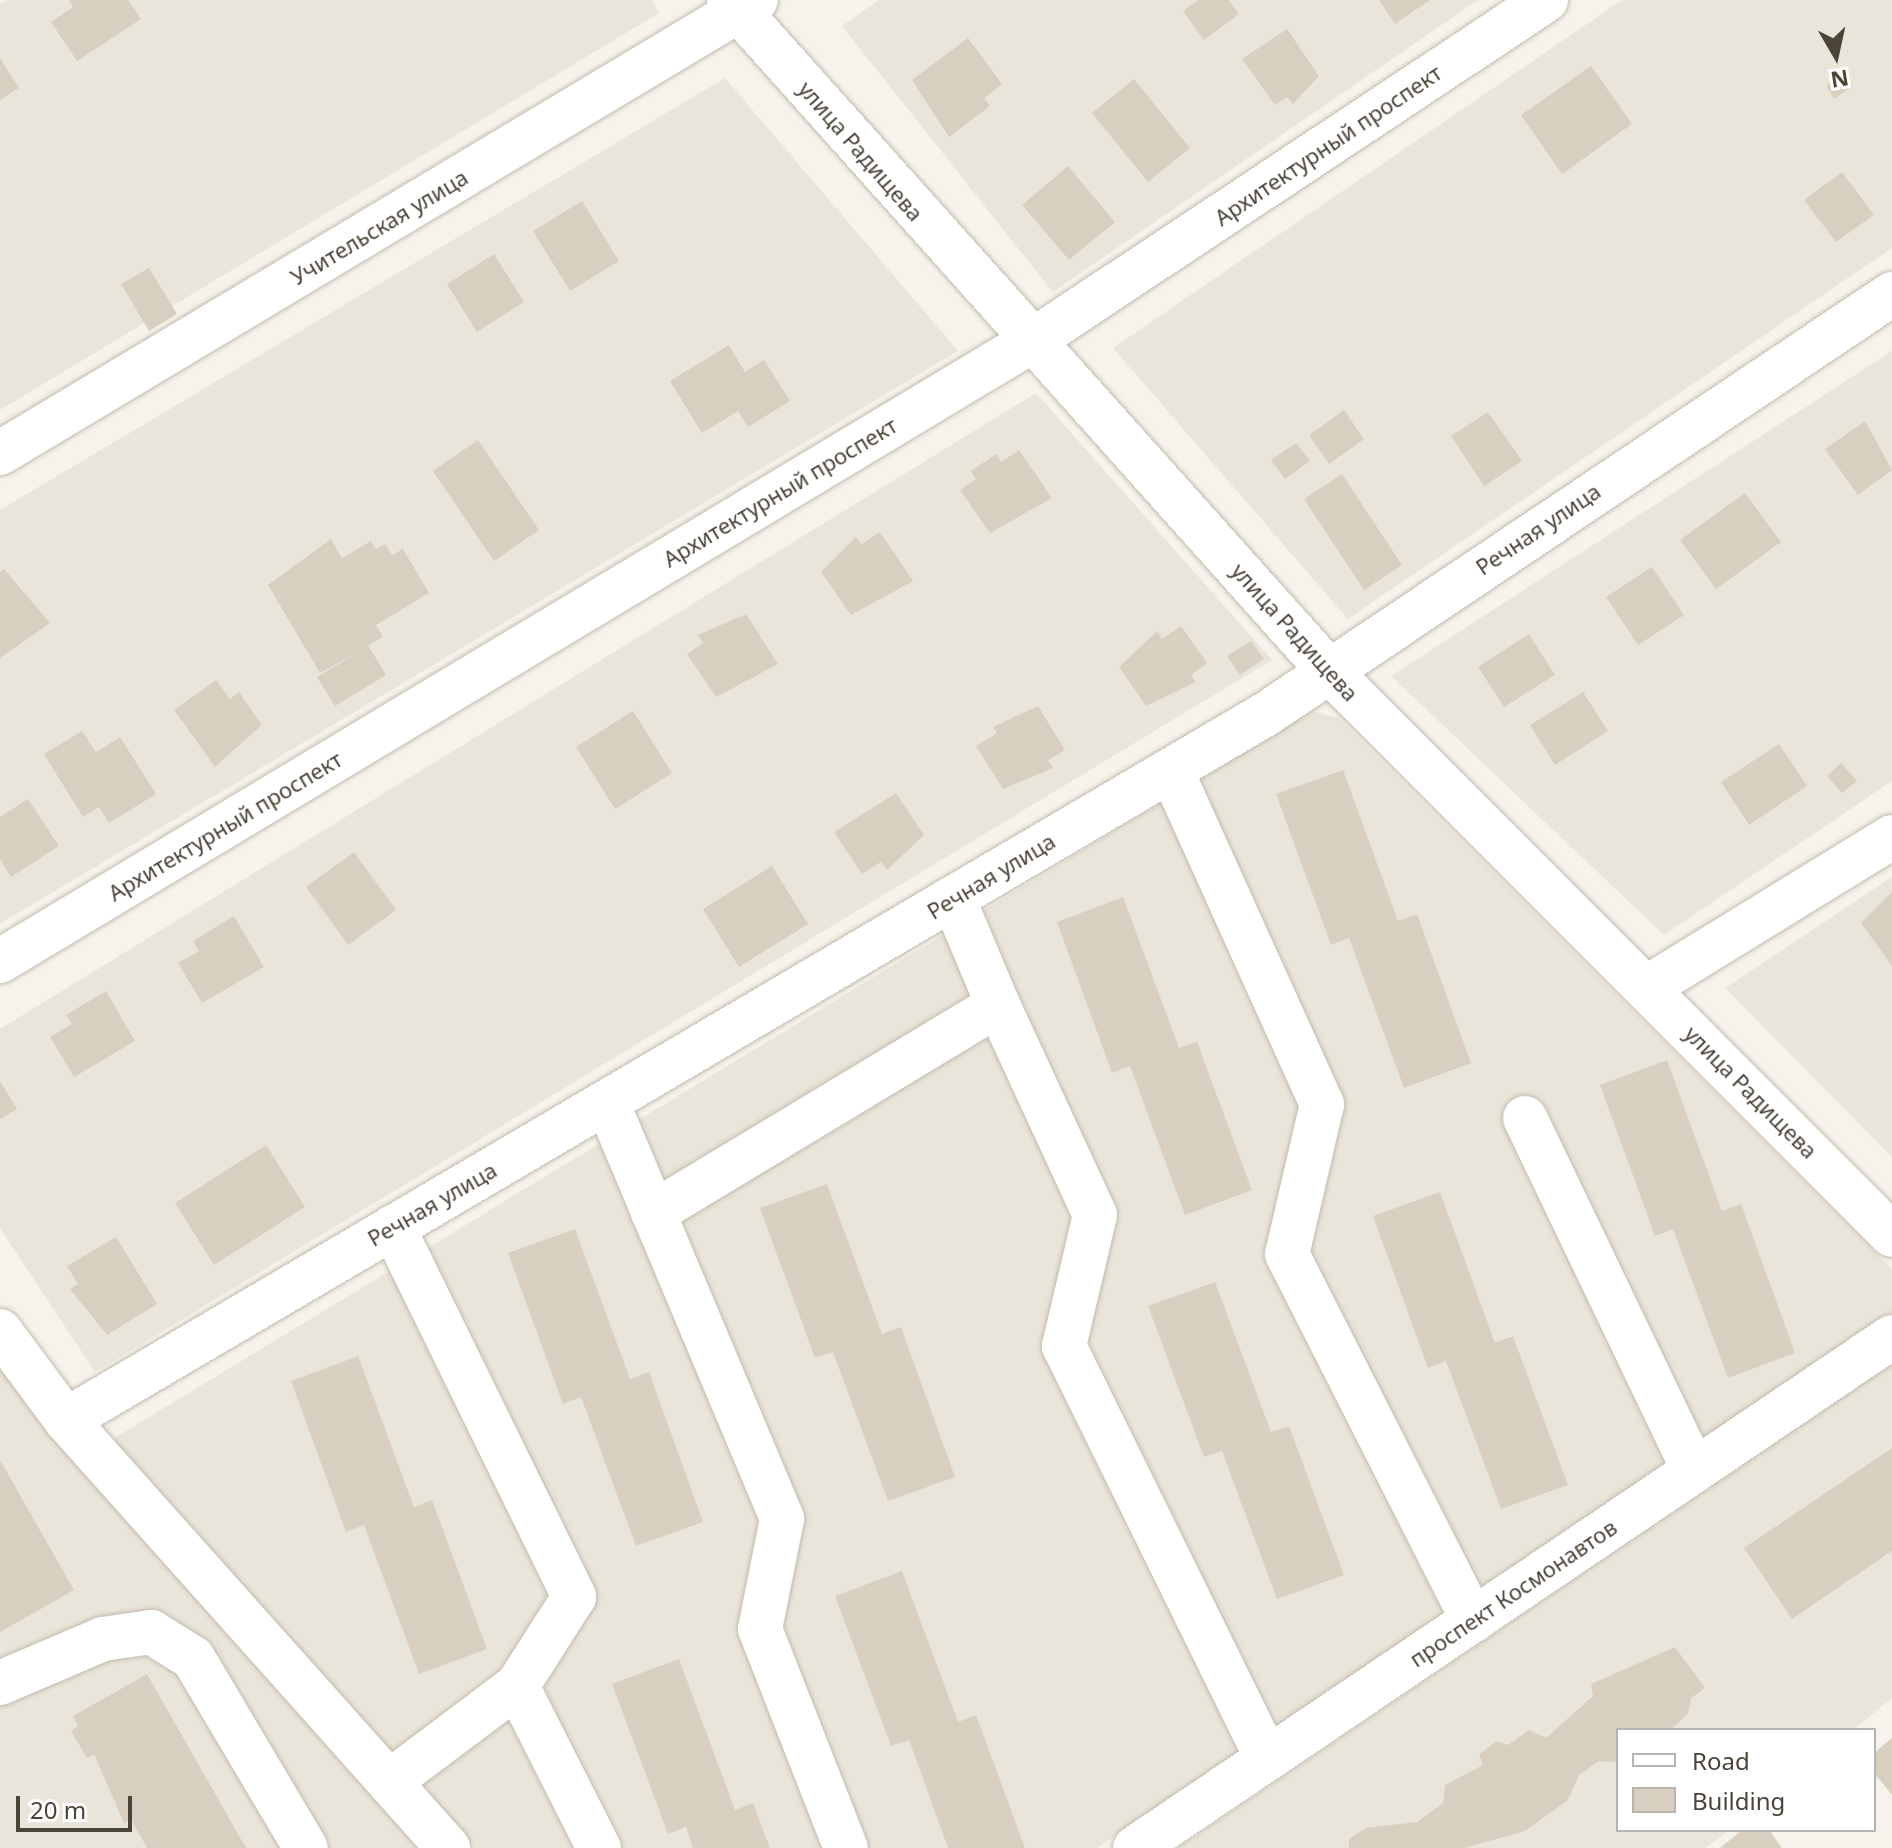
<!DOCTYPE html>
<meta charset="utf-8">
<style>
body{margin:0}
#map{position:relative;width:1892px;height:1848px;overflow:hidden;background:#f6f3ec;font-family:"Noto Sans",sans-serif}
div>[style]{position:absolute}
.residential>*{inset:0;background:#eae5da}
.building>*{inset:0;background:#d8cfc1}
.roads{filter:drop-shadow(0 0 2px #c2bbae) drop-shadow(0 0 2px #c2bbae)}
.minor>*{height:44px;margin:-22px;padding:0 22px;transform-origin:22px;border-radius:22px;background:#fff}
span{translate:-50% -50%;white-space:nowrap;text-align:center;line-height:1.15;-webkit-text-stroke:6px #fff;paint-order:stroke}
.street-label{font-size:22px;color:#4b4439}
.legend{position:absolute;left:1616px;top:1728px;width:260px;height:104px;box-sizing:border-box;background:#fff;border:2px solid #b7b4b0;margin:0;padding:10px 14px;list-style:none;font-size:24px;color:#4b4439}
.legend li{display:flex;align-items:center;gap:16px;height:40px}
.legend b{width:40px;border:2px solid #b7b4b0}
.north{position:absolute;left:1796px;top:16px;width:80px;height:80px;-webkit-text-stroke:6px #fff;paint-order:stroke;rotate:171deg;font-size:22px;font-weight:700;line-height:32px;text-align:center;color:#4b4439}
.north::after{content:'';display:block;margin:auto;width:28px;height:36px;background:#4b4439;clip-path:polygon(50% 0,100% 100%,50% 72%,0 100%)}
.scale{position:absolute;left:16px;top:1796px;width:116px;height:36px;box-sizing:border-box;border:4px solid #4b4439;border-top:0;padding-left:10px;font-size:24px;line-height:28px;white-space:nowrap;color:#4b4439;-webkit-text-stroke:6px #fff;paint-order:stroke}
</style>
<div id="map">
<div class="residential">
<i style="clip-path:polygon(6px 0,652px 0,659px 13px,0 410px,0 4px)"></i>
<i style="clip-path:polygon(879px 0,1478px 0,1053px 292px,842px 26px)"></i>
<i style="clip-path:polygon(1622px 0,1892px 0,1892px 248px,1348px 619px,1113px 348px)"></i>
<i style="clip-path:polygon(725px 78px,958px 351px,0 924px,0 510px)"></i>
<i style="clip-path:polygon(1892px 351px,1892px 781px,1664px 935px,1391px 676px)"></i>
<i style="clip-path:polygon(1036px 393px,1272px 660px,95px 1372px,0 1228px,0 1029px)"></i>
<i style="clip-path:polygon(1312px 711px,1339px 718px,1892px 1269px,1892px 1313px,1097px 1848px,475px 1848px,103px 1445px)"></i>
<i style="clip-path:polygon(1892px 877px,1892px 1157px,1725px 988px)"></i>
<i style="clip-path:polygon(0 1359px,427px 1848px,0 1848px)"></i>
<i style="clip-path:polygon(1892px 1364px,1892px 1698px,1853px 1730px,1618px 1730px,1618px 1830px,1729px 1830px,1706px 1848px,1178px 1848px)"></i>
</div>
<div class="building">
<i style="clip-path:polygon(69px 0,128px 0,141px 19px,77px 61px,51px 22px,73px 7px)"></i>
<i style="clip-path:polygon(1198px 0,1229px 0,1239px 14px,1204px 40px,1183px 11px)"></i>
<i style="clip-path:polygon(1379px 0,1430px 0,1395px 24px)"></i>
<i style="clip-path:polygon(1287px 29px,1319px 76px,1293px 104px,1287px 97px,1275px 105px,1242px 59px)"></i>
<i style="clip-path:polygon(968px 38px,1002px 84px,984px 98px,990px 106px,949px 137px,912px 80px)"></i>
<i style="clip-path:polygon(0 58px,19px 88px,0 100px)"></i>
<i style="clip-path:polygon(1591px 66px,1632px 124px,1562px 174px,1521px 115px)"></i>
<i style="clip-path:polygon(1843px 74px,1852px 87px,1834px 99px,1826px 86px)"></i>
<i style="clip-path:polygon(1134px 79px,1190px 148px,1148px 182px,1092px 113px)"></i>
<i style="clip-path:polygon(1068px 166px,1115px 222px,1069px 260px,1022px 205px)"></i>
<i style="clip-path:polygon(1842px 172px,1874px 215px,1836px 242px,1804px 200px)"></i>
<i style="clip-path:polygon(582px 201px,619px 261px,570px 291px,533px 231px)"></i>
<i style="clip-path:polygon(494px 254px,524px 302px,477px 332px,447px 284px)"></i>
<i style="clip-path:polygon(149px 268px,177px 314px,149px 331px,121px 284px)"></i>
<i style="clip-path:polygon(729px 345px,745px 372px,764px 360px,790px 401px,748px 427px,738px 411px,702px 433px,670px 381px)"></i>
<i style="clip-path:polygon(1344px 410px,1364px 439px,1329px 464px,1309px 435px)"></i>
<i style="clip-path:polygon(1488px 412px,1522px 461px,1484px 486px,1451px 436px)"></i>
<i style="clip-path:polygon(1865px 421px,1892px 470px,1858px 495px,1825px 449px)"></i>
<i style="clip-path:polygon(478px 440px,539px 530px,494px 561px,433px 471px)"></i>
<i style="clip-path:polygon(1296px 443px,1310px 461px,1285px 479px,1271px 460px)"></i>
<i style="clip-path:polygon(1019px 450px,1052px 498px,990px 533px,960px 490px,976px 479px,971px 471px,996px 454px,1001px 462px)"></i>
<i style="clip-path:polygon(1342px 474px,1402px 565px,1364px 590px,1304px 499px)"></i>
<i style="clip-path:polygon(1745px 493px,1781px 542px,1716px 589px,1680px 540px)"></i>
<i style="clip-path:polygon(880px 532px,913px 581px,851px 615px,821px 572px,856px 537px,862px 544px)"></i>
<i style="clip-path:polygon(331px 539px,342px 558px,371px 541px,376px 549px,385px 544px,392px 555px,403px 549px,429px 593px,376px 625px,383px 637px,368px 645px,386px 675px,335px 706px,317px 677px,359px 652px,320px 673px,268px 585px)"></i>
<i style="clip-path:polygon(1652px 567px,1684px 615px,1638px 645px,1606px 597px)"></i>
<i style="clip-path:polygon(4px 569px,50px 623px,0 658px,0 572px)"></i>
<i style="clip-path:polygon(746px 614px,778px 664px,716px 697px,687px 654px,703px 643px,698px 635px)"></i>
<i style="clip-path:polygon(1181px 626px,1207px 663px,1191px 675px,1196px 682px,1146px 706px,1119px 667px,1157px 631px,1162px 639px)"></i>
<i style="clip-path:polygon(1529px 634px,1555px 675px,1504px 707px,1478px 667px)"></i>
<i style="clip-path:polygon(1251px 641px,1264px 659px,1240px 675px,1227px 656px)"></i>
<i style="clip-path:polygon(216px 680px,230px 699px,239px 692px,262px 725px,215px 767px,174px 710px)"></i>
<i style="clip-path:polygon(1583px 692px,1608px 731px,1555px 765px,1530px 725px)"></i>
<i style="clip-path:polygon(1038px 706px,1065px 750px,1048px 760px,1053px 768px,1003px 789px,976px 746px,997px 733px,993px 727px)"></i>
<i style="clip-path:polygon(633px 711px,672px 773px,615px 809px,576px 747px)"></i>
<i style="clip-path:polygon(82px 731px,96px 752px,120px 737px,156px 794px,109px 823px,99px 807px,83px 817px,44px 754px)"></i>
<i style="clip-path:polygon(1779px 744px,1807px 786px,1749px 825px,1721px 782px)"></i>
<i style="clip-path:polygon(1841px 763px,1857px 781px,1842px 793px,1827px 776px)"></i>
<i style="clip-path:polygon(1343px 770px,1398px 921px,1417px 914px,1471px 1063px,1404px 1088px,1349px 938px,1331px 945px,1276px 794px)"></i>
<i style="clip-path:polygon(896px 793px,924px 835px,887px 870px,881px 862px,862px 874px,834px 832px)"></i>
<i style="clip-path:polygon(28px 799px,59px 846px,11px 877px,0 859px,0 817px)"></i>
<i style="clip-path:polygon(354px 852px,396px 910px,348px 945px,306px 887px)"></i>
<i style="clip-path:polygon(772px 866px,808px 924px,739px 967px,703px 909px)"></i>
<i style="clip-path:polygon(1892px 892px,1892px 966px,1861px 923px)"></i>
<i style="clip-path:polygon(1123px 897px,1179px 1048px,1197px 1042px,1252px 1190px,1185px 1215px,1130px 1066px,1112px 1073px,1057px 922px)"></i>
<i style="clip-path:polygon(234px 916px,264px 967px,202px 1003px,178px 963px,199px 951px,193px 941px)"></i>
<i style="clip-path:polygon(106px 991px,135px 1041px,74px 1077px,50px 1037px,72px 1024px,66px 1015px)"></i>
<i style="clip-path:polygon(1667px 1060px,1722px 1211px,1741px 1204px,1795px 1353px,1728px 1378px,1673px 1229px,1655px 1236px,1600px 1085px)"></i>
<i style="clip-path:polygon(0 1081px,17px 1109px,0 1119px)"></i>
<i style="clip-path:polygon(266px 1145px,305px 1207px,214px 1265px,175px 1203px)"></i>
<i style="clip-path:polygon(827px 1184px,882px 1334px,901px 1327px,955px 1477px,888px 1501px,833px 1352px,815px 1358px,760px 1208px)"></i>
<i style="clip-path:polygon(1440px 1192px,1495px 1343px,1513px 1336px,1568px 1485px,1501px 1509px,1446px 1361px,1428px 1368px,1373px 1216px)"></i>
<i style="clip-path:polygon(575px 1229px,630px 1379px,649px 1372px,703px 1522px,636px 1546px,581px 1397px,563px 1404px,508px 1253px)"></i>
<i style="clip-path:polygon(116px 1237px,157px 1304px,107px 1335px,70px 1289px,78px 1284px,67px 1266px)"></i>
<i style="clip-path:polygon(1215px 1282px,1271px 1432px,1289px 1426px,1344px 1575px,1277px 1599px,1222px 1451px,1204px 1457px,1148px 1306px)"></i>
<i style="clip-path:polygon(358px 1356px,414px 1507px,432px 1500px,487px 1649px,419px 1674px,364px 1525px,346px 1532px,291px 1381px)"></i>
<i style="clip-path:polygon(1892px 1448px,1892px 1551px,1792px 1619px,1744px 1548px)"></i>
<i style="clip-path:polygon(0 1460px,74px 1590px,0 1632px)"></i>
<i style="clip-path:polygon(902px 1571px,958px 1722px,976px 1715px,1025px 1848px,948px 1848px,909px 1740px,891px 1746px,835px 1596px)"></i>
<i style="clip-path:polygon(1675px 1647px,1705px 1688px,1691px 1698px,1688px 1714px,1670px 1730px,1618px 1730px,1618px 1762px,1599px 1761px,1579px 1775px,1568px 1800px,1525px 1831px,1464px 1848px,1349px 1848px,1349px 1839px,1366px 1828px,1417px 1822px,1443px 1803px,1445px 1785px,1483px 1765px,1479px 1755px,1496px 1741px,1508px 1745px,1529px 1730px,1546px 1738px,1593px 1696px,1591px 1684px)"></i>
<i style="clip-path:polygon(679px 1659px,735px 1810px,753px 1803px,770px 1848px,693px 1848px,686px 1827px,668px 1834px,612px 1684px)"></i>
<i style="clip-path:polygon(147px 1674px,246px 1848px,147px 1848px,131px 1819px,124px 1823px,94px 1754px,87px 1758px,71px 1731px,78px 1726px,73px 1716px)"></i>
<i style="clip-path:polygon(1892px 1738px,1892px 1795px,1874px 1773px,1874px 1753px)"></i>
<i style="clip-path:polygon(1742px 1830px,1769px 1830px,1782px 1848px,1720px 1848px)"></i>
</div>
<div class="roads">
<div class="minor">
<i style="left:729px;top:0;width:899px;rotate:48.2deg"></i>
<i style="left:1328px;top:670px;width:798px;rotate:45.05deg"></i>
<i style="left:0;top:453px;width:881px;rotate:-30.93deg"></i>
<i style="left:1171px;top:770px;width:367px;rotate:65.7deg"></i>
<i style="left:1322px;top:1104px;width:154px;rotate:103.1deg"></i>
<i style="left:1287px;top:1254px;width:411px;rotate:63.1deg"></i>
<i style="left:0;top:961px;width:1204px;rotate:-31deg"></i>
<i style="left:1032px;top:341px;width:617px;rotate:-33.56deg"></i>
<i style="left:1648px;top:987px;width:286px;rotate:-31.6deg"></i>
<i style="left:998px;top:1005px;width:231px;rotate:65.2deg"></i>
<i style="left:1095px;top:1215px;width:135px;rotate:103.3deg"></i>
<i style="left:1064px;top:1346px;width:460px;rotate:63.8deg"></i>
<i style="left:607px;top:1102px;width:452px;rotate:67.2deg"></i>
<i style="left:782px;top:1519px;width:112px;rotate:101.3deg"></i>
<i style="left:760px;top:1629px;width:235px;rotate:68.6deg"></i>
<i style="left:1525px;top:1118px;width:391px;rotate:64.4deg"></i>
<i style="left:653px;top:1213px;width:403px;rotate:-31.1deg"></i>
<i style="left:998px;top:1005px;width:116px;rotate:-112.8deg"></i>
<i style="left:393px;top:1227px;width:412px;rotate:63.9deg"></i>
<i style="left:574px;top:1597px;width:106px;rotate:122.6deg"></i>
<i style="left:0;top:1331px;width:111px;rotate:53.4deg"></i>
<i style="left:66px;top:1420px;width:574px;rotate:48.25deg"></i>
<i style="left:66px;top:1420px;width:1392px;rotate:-30.47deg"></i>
<i style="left:1266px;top:714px;width:754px;rotate:-33.86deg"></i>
<i style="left:0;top:1683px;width:112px;rotate:-23.1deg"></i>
<i style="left:103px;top:1639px;width:49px;rotate:-8.3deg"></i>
<i style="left:151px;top:1632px;width:49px;rotate:31.8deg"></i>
<i style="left:193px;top:1658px;width:221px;rotate:59.3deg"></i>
<i style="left:389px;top:1782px;width:160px;rotate:-36.9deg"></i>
<i style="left:517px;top:1686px;width:182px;rotate:63.2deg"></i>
<i style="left:1135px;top:1848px;width:913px;rotate:-34.02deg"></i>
</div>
</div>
<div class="street-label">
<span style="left:1328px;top:145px;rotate:-34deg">Архитектурный проспект</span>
<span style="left:861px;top:151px;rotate:49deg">улица Радищева</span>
<span style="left:379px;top:227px;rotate:-31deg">Учительская улица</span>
<span style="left:780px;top:492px;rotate:-31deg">Архитектурный проспект</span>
<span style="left:1538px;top:529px;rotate:-34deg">Речная улица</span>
<span style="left:1295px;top:632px;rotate:48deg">улица Радищева</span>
<span style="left:225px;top:826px;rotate:-31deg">Архитектурный проспект</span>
<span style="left:991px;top:876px;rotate:-31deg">Речная улица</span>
<span style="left:1751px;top:1092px;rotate:45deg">улица Радищева</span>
<span style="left:432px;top:1204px;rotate:-30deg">Речная улица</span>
<span style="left:1513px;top:1593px;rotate:-34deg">проспект Космонавтов</span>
</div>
<ul class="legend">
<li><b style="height:10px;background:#fff"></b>Road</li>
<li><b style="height:22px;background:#d8cfc1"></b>Building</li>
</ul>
<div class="north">N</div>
<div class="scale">20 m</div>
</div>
